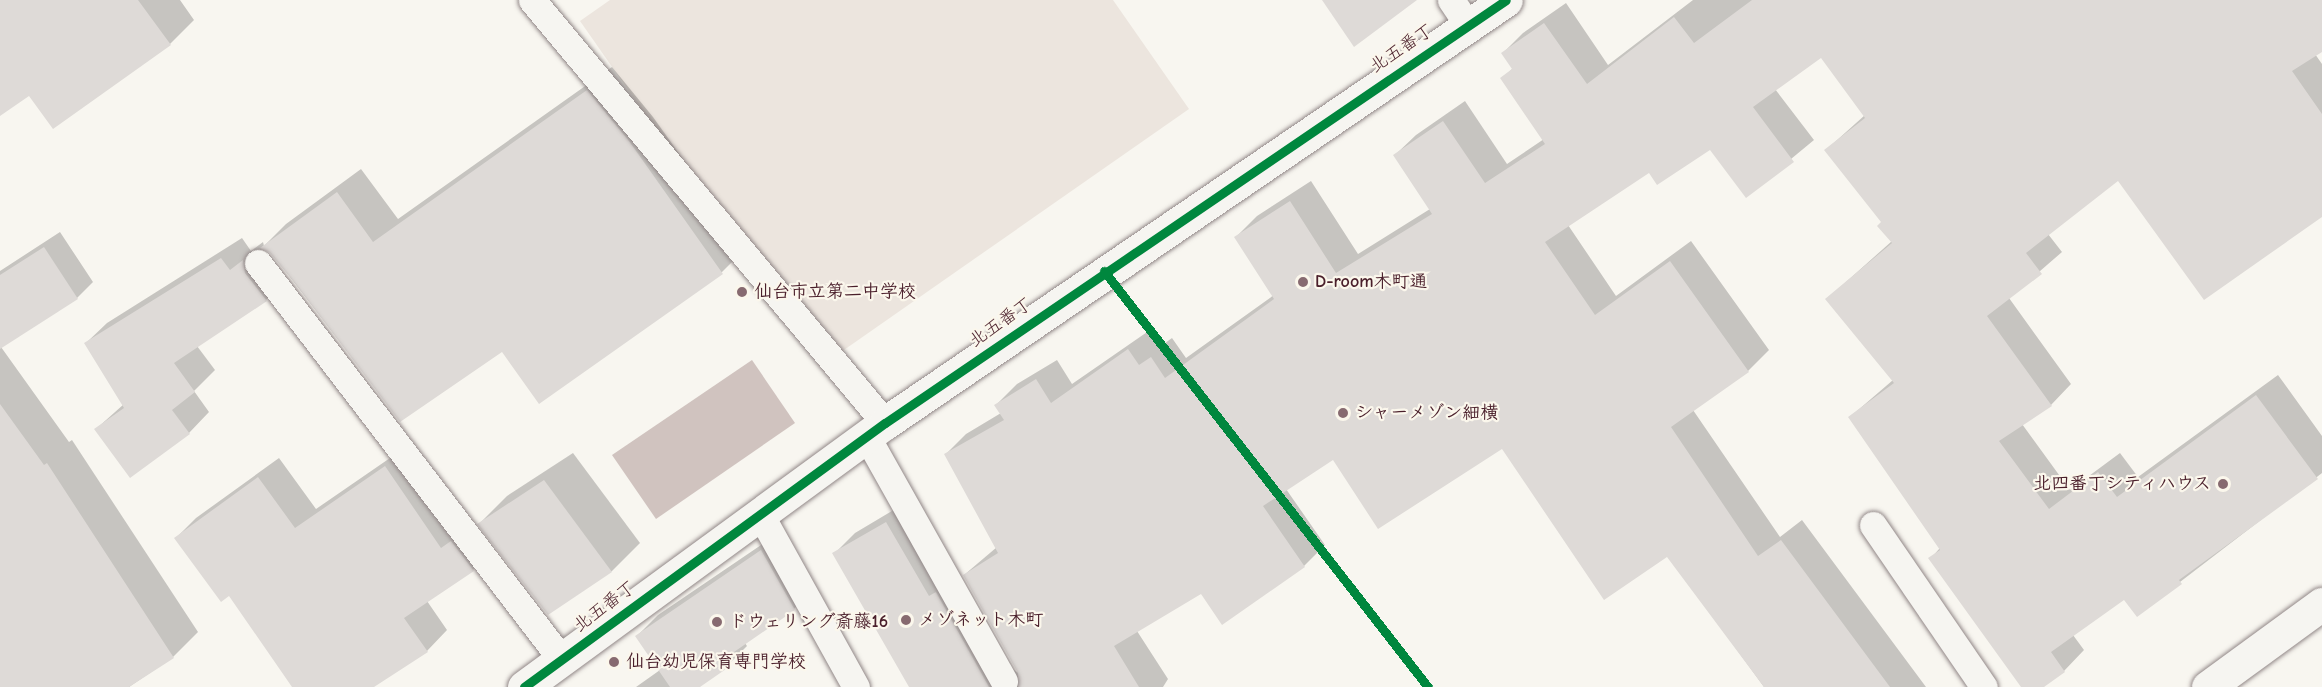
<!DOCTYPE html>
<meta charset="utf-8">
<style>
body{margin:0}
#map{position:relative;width:2322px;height:687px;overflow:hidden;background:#f8f6f0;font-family:"Comic Neue","Klee One",sans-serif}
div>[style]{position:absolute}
.green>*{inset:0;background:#ece5de}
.water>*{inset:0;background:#d0c3bf}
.shadow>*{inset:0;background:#0003}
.building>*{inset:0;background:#dedad7}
.roads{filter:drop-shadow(0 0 2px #918787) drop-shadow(0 0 2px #918787)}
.lane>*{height:27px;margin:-13.5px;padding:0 13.5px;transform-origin:13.5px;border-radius:13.5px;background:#f6f5f1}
.street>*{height:33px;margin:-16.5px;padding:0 16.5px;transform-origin:16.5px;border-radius:16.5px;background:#f6f5f1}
.primary>*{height:33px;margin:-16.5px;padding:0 16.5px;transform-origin:16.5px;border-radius:16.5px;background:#f6f5f1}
.cycleway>*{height:9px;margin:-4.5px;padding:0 4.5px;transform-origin:4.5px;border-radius:4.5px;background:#00873e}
.dots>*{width:16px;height:16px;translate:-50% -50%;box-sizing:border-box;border:3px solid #fbf7ec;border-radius:50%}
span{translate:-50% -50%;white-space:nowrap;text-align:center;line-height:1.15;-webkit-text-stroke:4.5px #fbf7ec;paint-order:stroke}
.street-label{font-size:18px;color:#4a1f2b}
.poi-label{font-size:18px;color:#4a1f2b;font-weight:700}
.left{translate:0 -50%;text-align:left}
.right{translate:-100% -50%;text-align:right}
</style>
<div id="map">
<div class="green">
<i style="clip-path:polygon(610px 0,1113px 0,1189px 109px,821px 366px,580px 21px)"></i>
</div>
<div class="water">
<i style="clip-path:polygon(752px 360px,795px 423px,656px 519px,612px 455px)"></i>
</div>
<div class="shadow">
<i style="clip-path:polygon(0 0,180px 0,194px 20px,170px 44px,29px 94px,0 114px)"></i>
<i style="clip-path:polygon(1693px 0,2313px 0,2322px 12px,2322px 48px,2315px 54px,2322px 64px,2322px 215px,2119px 179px,2048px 234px,2062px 252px,2009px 298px,2071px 384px,2051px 405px,2022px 424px,2070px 490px,2120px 453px,2138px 477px,2278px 375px,2322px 436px,2322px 473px,2137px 615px,2124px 598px,2073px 635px,2084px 650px,2064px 671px,2041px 687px,2023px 687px,1930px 559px,1940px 548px,1850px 417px,1893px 380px,1827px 299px,1892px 241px,1883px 222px,1826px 150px,1865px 115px,1821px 55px,1775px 89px,1814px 140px,1746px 196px,1710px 148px,1649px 171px,1568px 225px,1616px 296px,1691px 241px,1769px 350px,1748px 371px,1693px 410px,1780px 537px,1802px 520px,1926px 687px,1764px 687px,1668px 555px,1502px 447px,1333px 458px,1286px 489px,1325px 545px,1304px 566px,1223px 623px,1202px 592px,1137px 631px,1168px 679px,1163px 687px,911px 687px,834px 554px,855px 533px,907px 502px,1011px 668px,1020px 674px,964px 575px,997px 547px,946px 454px,966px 434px,1001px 413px,996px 405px,1017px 384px,1057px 360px,1072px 384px,1150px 330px,1161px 346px,1172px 338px,1186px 358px,1274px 295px,1236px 237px,1257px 216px,1311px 181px,1358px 254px,1430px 209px,1395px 155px,1416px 135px,1465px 101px,1507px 164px,1544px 139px,1502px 79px,1513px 68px,1503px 53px,1523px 33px,1566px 3px,1608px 65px)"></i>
<i style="clip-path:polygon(612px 67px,653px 117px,746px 248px,722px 272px,539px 402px,502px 350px,400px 420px,271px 252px,262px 247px,287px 280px,266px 300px,197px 346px,215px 370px,194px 391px,209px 412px,189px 433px,96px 429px,124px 404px,86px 343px,107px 323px,242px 238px,251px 251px,263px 242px,264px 246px,286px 224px,361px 169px,398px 219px)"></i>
<i style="clip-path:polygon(60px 232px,93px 282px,77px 298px,1px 347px,69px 442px,72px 440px,198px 632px,173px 657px,129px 687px,0 685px,0 271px)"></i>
<i style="clip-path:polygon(406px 447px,493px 549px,473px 570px,427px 601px,447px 630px,427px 651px,371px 687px,294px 687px,229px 594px,176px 538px,196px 518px,279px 458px,316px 509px)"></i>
<i style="clip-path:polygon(573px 453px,640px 543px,612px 571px,548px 613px,479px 524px,507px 496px)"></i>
<i style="clip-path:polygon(783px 530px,816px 587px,794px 609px,745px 643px,747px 646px,725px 668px,697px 687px,636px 687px,660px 670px,637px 636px,658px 615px)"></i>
</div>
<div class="building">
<i style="clip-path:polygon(0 0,138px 0,171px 45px,53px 129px,29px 96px,0 116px)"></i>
<i style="clip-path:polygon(1322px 0,1417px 0,1354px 47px)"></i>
<i style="clip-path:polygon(1752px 0,2322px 0,2322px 52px,2292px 71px,2322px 114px,2322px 217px,2204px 300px,2118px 181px,2026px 253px,2042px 274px,1987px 316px,2052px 406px,1999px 441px,2049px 509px,2098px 472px,2117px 497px,2256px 395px,2318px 479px,2179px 580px,2182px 584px,2137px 617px,2124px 600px,2051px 652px,2065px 672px,2044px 687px,2021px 687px,1928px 558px,1940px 550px,1848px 417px,1894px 383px,1825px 299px,1892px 243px,1877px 226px,1881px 222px,1824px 150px,1865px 118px,1821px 58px,1753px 107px,1794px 162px,1746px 198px,1710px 150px,1657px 185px,1649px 173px,1545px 242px,1595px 315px,1670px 261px,1749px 372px,1671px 427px,1758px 556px,1781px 540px,1890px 687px,1764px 687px,1667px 557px,1604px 600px,1502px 449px,1378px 529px,1333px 460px,1263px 506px,1305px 567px,1222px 625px,1201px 594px,1114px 646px,1139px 687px,1018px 687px,1018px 673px,963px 575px,998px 553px,944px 454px,1004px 420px,994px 405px,1036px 379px,1051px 403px,1128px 349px,1139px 365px,1151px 357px,1165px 378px,1274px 299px,1234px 237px,1290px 201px,1336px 273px,1432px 214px,1393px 155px,1443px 121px,1485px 183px,1545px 144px,1500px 78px,1512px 69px,1501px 53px,1544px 23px,1587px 84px,1674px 17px,1694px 43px)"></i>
<i style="clip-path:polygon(587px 90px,629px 141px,723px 274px,539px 404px,502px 352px,400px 422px,295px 283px,270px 253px,260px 248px,337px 192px,373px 242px)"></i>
<i style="clip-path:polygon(44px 247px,78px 299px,0 349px,0 275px)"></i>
<i style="clip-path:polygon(221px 258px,230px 270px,243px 260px,245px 273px,267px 301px,174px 363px,195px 392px,172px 410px,190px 434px,130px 478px,94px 429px,124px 408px,84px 343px)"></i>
<i style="clip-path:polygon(0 404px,44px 465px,47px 463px,174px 658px,129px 687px,0 687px)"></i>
<i style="clip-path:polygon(385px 466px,441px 548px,451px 541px,474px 571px,404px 618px,428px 652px,374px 687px,292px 687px,229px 596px,221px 602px,174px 538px,258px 477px,295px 528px)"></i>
<i style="clip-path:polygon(544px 480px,612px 572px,548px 615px,477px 524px)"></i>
<i style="clip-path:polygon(886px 522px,929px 596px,936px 592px,989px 687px,909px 687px,832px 553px)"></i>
<i style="clip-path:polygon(761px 550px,795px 610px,721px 661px,726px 669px,700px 687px,670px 687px,635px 636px)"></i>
</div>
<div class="roads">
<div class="lane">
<i style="left:532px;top:0;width:551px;rotate:50.15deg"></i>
<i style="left:1451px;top:0;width:30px;rotate:56deg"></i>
<i style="left:258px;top:263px;width:500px;rotate:52.56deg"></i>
<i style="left:867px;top:437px;width:280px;rotate:60.7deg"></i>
<i style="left:759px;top:512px;width:200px;rotate:61deg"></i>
<i style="left:1873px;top:525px;width:196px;rotate:55.6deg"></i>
</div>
<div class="street">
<i style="left:524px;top:687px;width:447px;rotate:-36.2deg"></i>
<i style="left:885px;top:423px;width:751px;rotate:-34.26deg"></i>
</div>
<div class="primary">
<i style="left:2208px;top:687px;width:141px;rotate:-36.1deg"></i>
</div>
</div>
<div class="cycleway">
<i style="left:1104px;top:271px;width:527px;rotate:52.09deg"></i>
<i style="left:524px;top:687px;width:447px;rotate:-36.2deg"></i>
<i style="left:885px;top:423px;width:751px;rotate:-34.26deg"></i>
</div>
<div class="dots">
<i style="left:1303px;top:282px;background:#876a70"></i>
<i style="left:742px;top:292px;background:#876a70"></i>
<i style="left:1343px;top:413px;background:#876a70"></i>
<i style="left:2223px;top:484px;background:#876a70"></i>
<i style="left:906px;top:620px;background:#876a70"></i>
<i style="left:717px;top:622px;background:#876a70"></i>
<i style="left:614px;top:662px;background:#876a70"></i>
</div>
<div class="street-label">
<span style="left:1402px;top:49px;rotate:-34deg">北五番丁</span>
<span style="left:1001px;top:323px;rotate:-35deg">北五番丁</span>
<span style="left:605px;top:607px;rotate:-37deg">北五番丁</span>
</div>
<div class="poi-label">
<span class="left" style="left:1315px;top:282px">D-room木町通</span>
<span class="left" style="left:754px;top:292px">仙台市立第二中学校</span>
<span class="left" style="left:1355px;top:413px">シャーメゾン細横</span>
<span class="right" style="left:2211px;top:484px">北四番丁シティハウス</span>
<span class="left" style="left:918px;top:620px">メゾネット木町</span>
<span class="left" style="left:729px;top:622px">ドウェリング斎藤16</span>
<span class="left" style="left:626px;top:662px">仙台幼児保育専門学校</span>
</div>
</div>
